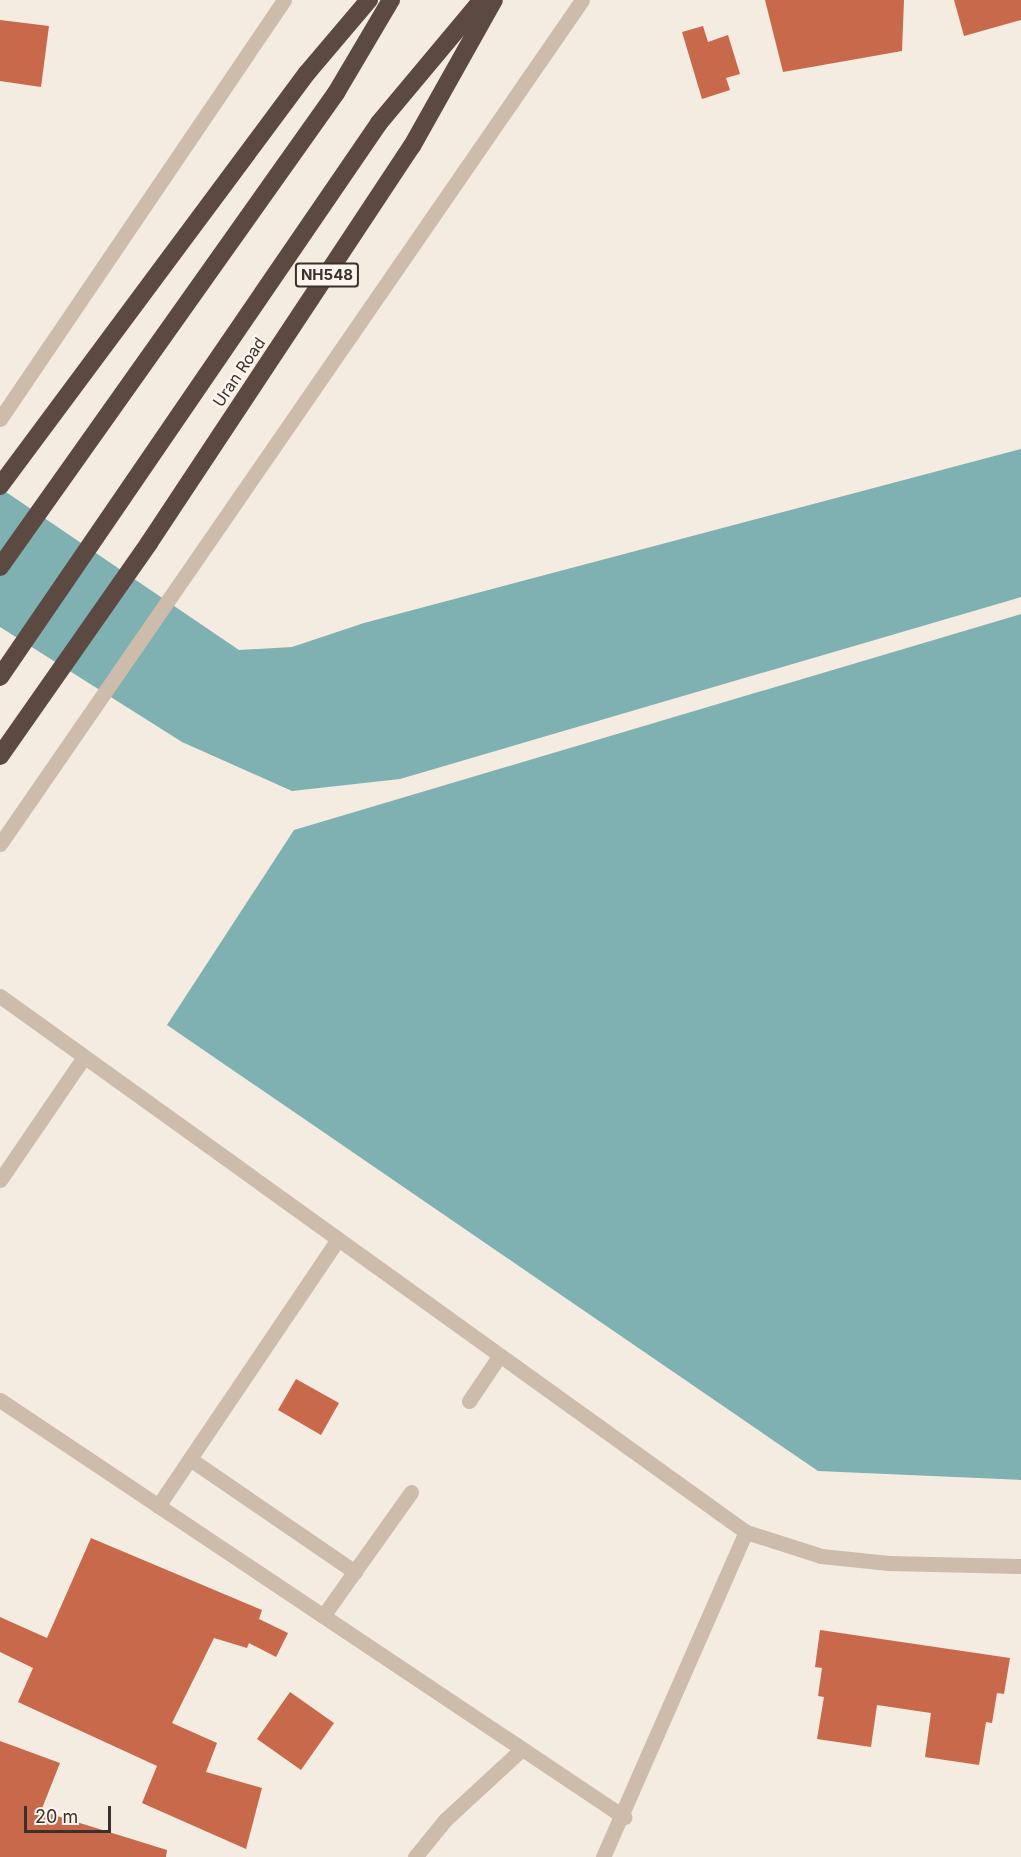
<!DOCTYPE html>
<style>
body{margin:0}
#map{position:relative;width:1021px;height:1857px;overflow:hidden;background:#f4ebe1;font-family:Inter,sans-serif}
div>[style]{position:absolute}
.water>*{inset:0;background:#7fb0b2}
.building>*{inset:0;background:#c8694b}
.minor>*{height:15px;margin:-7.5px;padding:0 7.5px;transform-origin:7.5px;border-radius:7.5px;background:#cdbbac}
.highway>*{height:18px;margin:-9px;padding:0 9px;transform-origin:9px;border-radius:9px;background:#5c4a42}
span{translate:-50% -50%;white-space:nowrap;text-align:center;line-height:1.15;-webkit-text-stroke:5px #fbf5ee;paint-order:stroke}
.shield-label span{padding:2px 4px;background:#fbf5ee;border:2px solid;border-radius:4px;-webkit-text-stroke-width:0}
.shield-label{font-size:15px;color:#3b302b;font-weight:700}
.street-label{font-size:16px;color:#3b302b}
.scale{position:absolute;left:24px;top:1806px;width:87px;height:27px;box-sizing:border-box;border:3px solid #3b302b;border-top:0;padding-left:8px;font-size:18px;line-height:21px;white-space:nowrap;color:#3b302b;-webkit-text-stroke:4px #fbf5ee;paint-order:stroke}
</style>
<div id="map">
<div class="water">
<i style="clip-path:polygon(1021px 449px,1021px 597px,400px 779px,292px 791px,182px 742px,0 627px,0 488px,239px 650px,292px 647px,364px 623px)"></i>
<i style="clip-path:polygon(1021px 614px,1021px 1480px,818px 1471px,167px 1025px,294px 830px)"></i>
</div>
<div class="building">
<i style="clip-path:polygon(765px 0,904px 0,902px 51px,783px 72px)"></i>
<i style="clip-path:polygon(954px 0,1021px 0,1021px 20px,964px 36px)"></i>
<i style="clip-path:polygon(0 20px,49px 26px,41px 87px,0 81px)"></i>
<i style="clip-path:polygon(703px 26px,708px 42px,728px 35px,740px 74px,726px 78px,730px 90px,702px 99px,682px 32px)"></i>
<i style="clip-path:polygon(296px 1379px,339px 1403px,321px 1435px,278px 1410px)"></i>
<i style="clip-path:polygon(91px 1538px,262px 1610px,259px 1619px,288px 1633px,276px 1657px,249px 1643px,247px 1648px,214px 1638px,172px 1723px,217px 1743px,206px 1772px,262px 1788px,246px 1849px,142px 1803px,157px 1766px,18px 1702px,33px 1668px,0 1652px,0 1617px,47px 1638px)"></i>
<i style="clip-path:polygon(820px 1630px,1010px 1658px,1004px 1694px,997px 1693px,992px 1723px,986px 1722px,979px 1765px,925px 1757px,931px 1713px,877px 1705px,871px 1747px,817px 1739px,824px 1697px,818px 1696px,822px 1668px,815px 1667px)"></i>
<i style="clip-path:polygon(290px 1692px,334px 1723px,301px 1770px,257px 1739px)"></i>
<i style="clip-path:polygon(0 1741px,60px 1763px,41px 1811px,167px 1850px,166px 1857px,0 1857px)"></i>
</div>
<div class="minor">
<i style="left:0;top:419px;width:506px;rotate:-55.87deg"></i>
<i style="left:0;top:844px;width:1025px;rotate:-55.41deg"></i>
<i style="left:0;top:996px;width:919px;rotate:35.7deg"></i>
<i style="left:746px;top:1532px;width:79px;rotate:17.7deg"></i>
<i style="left:821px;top:1556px;width:68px;rotate:5.9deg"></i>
<i style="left:889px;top:1563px;width:132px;rotate:1.3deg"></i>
<i style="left:0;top:1180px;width:149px;rotate:-55.7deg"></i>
<i style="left:0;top:1400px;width:751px;rotate:33.75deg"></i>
<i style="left:469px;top:1401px;width:55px;rotate:-56deg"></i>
<i style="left:190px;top:1459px;width:200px;rotate:34.4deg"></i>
<i style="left:158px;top:1506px;width:322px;rotate:-56deg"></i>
<i style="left:323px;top:1616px;width:152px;rotate:-54.6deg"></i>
<i style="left:415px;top:1857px;width:48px;rotate:-51deg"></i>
<i style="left:445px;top:1820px;width:105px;rotate:-42.7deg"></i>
<i style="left:603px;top:1857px;width:355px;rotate:-66.3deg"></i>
</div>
<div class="highway">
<i style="left:0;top:486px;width:515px;rotate:-53.38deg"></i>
<i style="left:307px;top:73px;width:96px;rotate:-49.7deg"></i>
<i style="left:0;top:567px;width:581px;rotate:-54.67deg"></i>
<i style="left:336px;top:93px;width:108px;rotate:-59.4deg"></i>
<i style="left:0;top:677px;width:671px;rotate:-55.62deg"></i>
<i style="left:379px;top:123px;width:160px;rotate:-50.1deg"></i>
<i style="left:0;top:756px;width:260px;rotate:-55deg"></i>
<i style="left:149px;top:543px;width:476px;rotate:-56.5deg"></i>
<i style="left:412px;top:146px;width:167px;rotate:-60.7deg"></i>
</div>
<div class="shield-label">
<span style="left:327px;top:275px">NH548</span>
</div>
<div class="street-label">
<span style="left:239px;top:372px;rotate:-56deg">Uran Road</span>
</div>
<div class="scale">20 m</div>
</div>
